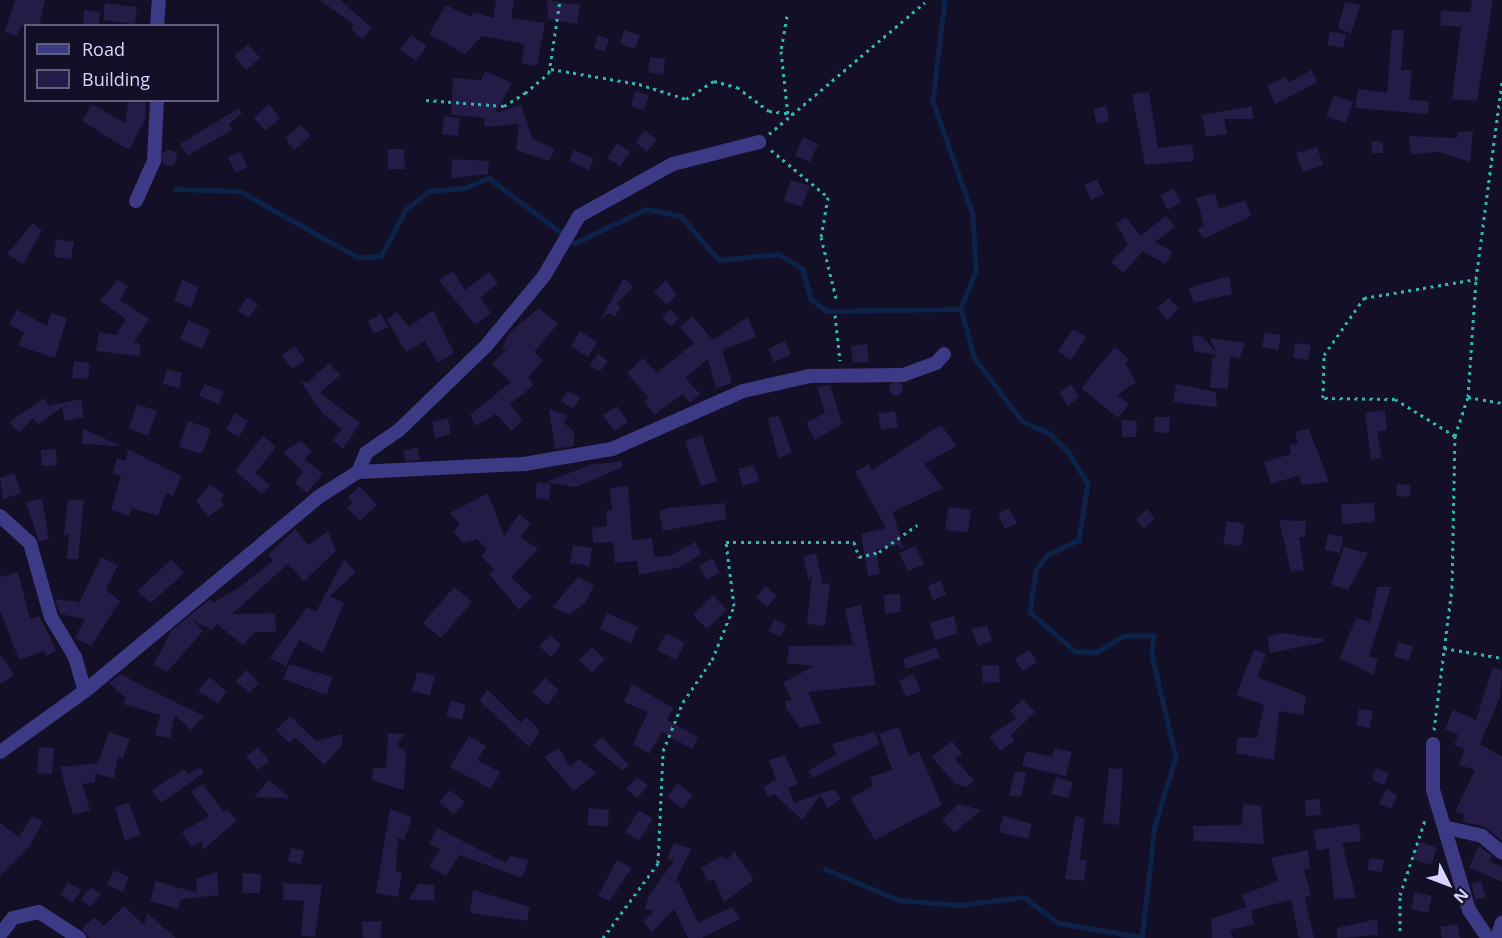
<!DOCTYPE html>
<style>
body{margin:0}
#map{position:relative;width:1502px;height:938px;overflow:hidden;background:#130f26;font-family:"Open Sans",sans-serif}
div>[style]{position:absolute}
.stream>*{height:4.5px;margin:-2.25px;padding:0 2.25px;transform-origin:2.25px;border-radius:2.25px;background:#0c2248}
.building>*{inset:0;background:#241b47}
.round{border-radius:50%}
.path>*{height:3px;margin-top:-1.5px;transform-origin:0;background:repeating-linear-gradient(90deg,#2fb8b0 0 3px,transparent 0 7.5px)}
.street>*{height:14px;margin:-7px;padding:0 7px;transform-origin:7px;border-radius:7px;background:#3d3a85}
span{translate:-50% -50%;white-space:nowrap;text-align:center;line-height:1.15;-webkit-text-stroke:5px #130f26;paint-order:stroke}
.legend{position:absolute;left:24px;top:24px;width:195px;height:78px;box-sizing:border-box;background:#130f26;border:2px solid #625e7d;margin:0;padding:8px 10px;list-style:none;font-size:18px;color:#d9d4ff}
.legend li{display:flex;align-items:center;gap:12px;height:30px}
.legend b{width:30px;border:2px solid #625e7d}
.north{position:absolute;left:1418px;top:854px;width:60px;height:60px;-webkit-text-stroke:4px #130f26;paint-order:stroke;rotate:132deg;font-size:16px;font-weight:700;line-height:24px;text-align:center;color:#d9d4ff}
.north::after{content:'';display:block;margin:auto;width:21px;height:27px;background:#d9d4ff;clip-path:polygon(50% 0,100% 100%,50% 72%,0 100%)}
</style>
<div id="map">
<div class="stream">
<i style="left:945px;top:0;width:102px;rotate:96.8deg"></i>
<i style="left:933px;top:101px;width:121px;rotate:70.7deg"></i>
<i style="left:973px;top:215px;width:56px;rotate:86.9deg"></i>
<i style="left:976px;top:271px;width:41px;rotate:111.5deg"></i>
<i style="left:961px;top:309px;width:50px;rotate:74.8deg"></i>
<i style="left:974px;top:357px;width:80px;rotate:53.1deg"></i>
<i style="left:1022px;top:421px;width:30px;rotate:24deg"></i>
<i style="left:1049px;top:433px;width:30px;rotate:45deg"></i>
<i style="left:1070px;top:454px;width:35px;rotate:59deg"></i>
<i style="left:1088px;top:484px;width:57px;rotate:99.1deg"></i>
<i style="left:1079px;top:540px;width:34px;rotate:154deg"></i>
<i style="left:1048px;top:555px;width:20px;rotate:127deg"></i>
<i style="left:1036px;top:571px;width:41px;rotate:98.3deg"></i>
<i style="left:1030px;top:612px;width:60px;rotate:40.9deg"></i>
<i style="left:1075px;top:651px;width:22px;rotate:3deg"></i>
<i style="left:1097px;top:652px;width:31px;rotate:-31deg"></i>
<i style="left:1124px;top:636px;width:30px;rotate:-2deg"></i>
<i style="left:1154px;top:635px;width:20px;rotate:96deg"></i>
<i style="left:1152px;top:655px;width:105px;rotate:76.8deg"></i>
<i style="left:1176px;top:757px;width:72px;rotate:106.9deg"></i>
<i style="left:1155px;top:826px;width:113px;rotate:96.6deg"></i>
<i style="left:175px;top:189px;width:65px;rotate:1.8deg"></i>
<i style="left:240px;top:191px;width:134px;rotate:29.4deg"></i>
<i style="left:357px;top:257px;width:24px;rotate:-2deg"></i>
<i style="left:381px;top:256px;width:53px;rotate:-62deg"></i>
<i style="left:406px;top:209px;width:29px;rotate:-38deg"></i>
<i style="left:429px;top:191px;width:35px;rotate:-5deg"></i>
<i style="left:464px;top:188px;width:27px;rotate:-22deg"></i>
<i style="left:489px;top:178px;width:108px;rotate:37.1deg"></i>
<i style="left:575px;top:243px;width:79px;rotate:-25.6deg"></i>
<i style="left:646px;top:209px;width:36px;rotate:11deg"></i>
<i style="left:681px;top:216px;width:58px;rotate:49.2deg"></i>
<i style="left:719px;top:260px;width:60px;rotate:-5.7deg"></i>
<i style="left:779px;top:254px;width:28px;rotate:32deg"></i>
<i style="left:803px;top:269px;width:31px;rotate:75deg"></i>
<i style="left:811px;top:299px;width:20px;rotate:37deg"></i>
<i style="left:827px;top:311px;width:134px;rotate:-0.9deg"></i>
<i style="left:825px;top:869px;width:80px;rotate:22.7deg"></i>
<i style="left:899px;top:900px;width:61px;rotate:4.7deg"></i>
<i style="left:960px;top:905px;width:64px;rotate:-7.1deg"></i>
<i style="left:1024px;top:897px;width:44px;rotate:36.6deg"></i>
<i style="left:1059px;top:923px;width:84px;rotate:9.6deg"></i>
</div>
<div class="building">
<i style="clip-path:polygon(15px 0,45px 0,39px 26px,21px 26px,17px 36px,4px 32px)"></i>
<i style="clip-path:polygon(320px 0,340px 0,372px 28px,362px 39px,351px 29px,354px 25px)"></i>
<i style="clip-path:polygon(496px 0,514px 0,511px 18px,545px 23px,537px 66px,521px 63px,525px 44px,482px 36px,465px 54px,429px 34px,446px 5px,471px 17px,473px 12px,493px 18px)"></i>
<i style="clip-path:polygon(547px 0,580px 5px,577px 24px,548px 19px)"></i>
<i style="clip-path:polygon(1472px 0,1493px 0,1477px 101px,1452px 99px,1461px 27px,1440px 25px,1441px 11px,1470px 12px)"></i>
<i style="clip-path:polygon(1345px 2px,1360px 5px,1351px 34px,1338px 28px)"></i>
<i style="clip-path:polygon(105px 3px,137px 7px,135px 24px,103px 20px)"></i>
<i style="clip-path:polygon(84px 10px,100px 12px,99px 26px,83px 26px)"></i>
<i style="clip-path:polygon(624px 30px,640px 35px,635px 49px,620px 44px)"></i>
<i style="clip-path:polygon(1392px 30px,1404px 30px,1401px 70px,1412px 70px,1409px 100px,1429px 101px,1428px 114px,1355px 108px,1358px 89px,1387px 93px)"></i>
<i style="clip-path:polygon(1330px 31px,1346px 35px,1343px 48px,1327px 45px)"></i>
<i style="clip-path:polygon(411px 35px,427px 46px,416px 61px,400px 50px)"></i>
<i style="clip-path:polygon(598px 35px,609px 39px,605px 51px,594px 48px)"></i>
<i style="clip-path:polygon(248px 44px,260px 58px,246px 70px,234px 56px)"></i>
<i style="clip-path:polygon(650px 57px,665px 59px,663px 75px,648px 72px)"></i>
<i style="clip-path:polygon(1311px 70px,1318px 82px,1275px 104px,1267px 85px,1286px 77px,1288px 83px)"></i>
<i style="clip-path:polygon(485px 71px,512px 83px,495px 113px,521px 105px,533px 139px,555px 149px,549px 161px,516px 150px,519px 124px,484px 127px,485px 118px,451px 115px,453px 78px,481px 80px)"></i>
<i style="clip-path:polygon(635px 91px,649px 95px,644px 110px,631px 106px)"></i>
<i style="clip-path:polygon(1149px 92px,1158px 148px,1192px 144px,1194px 161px,1145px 165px,1132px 94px)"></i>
<i style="clip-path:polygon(1334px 96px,1353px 102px,1346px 123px,1326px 116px)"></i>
<i style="clip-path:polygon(129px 100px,146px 100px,145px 119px,129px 150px,82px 121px,92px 104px,125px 123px)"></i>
<i style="clip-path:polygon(269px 104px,280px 118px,265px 131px,254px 118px)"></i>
<i style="clip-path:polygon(1106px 106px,1109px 121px,1097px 124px,1093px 109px)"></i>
<i style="clip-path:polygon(1252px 106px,1253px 119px,1224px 119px,1227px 134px,1206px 137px,1202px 115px)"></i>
<i style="clip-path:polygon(239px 108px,242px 113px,229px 124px,232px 130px,188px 155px,180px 144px)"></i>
<i style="clip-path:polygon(444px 116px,460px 118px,458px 136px,442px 134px)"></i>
<i style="clip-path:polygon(301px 125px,311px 136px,294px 150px,285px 138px)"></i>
<i style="clip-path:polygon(645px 130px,657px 140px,647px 152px,635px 142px)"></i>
<i style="clip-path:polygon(1473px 131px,1470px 162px,1438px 152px,1411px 154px,1409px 136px,1457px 138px,1458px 132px)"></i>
<i style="clip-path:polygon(803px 137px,818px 144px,810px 162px,795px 156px)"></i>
<i style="clip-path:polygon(1372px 141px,1383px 142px,1383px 153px,1372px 153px)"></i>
<i style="clip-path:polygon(617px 143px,630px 152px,620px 166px,607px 158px)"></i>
<i style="clip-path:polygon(1317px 147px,1323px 165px,1303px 172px,1296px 153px)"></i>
<i style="clip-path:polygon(388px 149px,404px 149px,405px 169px,388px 169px)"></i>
<i style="clip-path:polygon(574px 150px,594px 159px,589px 170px,569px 161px)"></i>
<i class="round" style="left:161px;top:150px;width:16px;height:16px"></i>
<i style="clip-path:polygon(240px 152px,247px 167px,236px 173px,228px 158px)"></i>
<i style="clip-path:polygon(452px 159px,489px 161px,488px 174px,451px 178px)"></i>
<i style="clip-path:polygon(1097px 179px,1104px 194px,1091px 200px,1084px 185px)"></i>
<i style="clip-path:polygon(791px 180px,810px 186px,802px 207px,784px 201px)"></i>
<i style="clip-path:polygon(1173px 188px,1181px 202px,1168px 210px,1160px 196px)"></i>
<i style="clip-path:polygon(1215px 193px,1219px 209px,1245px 200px,1251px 216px,1204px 239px,1197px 230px,1204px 225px,1196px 198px)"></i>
<i style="clip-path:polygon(1166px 216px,1175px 227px,1155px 242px,1173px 252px,1165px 264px,1143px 251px,1123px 273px,1111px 262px,1128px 245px,1116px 223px,1126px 217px,1140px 236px)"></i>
<i style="clip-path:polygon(33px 223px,42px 231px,23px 264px,7px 254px)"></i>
<i style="clip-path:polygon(56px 239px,74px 242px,71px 259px,54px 257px)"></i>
<i style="clip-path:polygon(453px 271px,465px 290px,489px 272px,498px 283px,480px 298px,491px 313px,475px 325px,439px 280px)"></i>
<i style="clip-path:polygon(1229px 276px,1232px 294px,1194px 303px,1188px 288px)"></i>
<i style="clip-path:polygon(624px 278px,633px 287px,616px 304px,621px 306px,615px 317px,608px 313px,600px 320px)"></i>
<i style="clip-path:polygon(117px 280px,128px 286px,120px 300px,149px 319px,134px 343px,141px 344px,139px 356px,96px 351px,99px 332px,116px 335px,126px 319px,100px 301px)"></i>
<i style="clip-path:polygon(182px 280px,199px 287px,191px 308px,174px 301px)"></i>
<i style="clip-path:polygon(666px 281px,677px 295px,666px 305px,654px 291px)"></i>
<i style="clip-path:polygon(247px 297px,258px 304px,249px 318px,238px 311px)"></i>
<i style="clip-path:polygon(1169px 298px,1179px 309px,1167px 320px,1157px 308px)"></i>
<i style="clip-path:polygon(539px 308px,558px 324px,534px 352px,543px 360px,528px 378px,534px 385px,510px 404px,522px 420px,512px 431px,496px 414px,476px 426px,470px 415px,511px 382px,492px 364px,506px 350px,502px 348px,510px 332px)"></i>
<i style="clip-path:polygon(670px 309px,679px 318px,671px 326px,662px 318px)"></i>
<i style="clip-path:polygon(17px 310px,47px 326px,51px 313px,67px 318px,55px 358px,18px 346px,24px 333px,9px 324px)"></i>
<i style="clip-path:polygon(433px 310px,454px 353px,438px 363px,425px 341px,406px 352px,387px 320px,397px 312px,409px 327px)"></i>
<i style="clip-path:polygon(381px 314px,388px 327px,374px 334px,368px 321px)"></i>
<i style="clip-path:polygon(692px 316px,713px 340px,748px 317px,756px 337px,722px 350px,732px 383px,716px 388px,708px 359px,685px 378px,700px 394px,690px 403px,683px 394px,654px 415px,644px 401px,649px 398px,627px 373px,643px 358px,657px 373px,694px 343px,680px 327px)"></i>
<i style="clip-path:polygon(188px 320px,210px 330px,202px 349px,180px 339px)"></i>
<i style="clip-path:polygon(1073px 329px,1086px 337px,1071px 360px,1058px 351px)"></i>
<i style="clip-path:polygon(580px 331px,597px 342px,588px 357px,571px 347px)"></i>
<i style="clip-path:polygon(1265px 332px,1281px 335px,1278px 350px,1262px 347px)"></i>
<i style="clip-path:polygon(1192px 335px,1203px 337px,1216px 352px,1210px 338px,1245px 343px,1239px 359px,1230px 356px,1228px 389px,1210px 388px,1212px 359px,1217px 355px,1194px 351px)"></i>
<i style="clip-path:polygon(785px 341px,791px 355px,774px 362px,768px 349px)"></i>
<i style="clip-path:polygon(1295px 343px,1311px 345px,1308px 360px,1293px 358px)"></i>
<i style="clip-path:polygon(867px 344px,869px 362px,853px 363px,851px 346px)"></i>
<i style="clip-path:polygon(295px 346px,305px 360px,292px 369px,282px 355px)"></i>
<i style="clip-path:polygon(1115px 347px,1129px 359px,1125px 363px,1136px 382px,1117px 395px,1129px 404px,1118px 418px,1081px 388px)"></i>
<i style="clip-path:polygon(598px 354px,608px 361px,600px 371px,589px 366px)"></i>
<i style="clip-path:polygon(74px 361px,90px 363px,88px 379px,72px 378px)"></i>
<i style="clip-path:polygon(329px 363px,340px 375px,320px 393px,360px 423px,343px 449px,333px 440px,342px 429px,323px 414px,299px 379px,307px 383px)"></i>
<i style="clip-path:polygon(167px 369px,182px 373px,179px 388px,163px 384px)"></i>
<i class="round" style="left:889px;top:382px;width:14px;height:14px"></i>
<i style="clip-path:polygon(205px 384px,224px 392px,219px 404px,199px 396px)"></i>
<i style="clip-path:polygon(1071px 384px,1079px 397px,1068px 406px,1059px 393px)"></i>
<i style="clip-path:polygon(1176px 384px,1216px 392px,1217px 407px,1173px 402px)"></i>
<i style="clip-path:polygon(830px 385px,842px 424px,815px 440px,806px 423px,825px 413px,817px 387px)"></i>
<i style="clip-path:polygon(568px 391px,580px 398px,573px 409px,561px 401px)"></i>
<i style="clip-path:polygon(44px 398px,48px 406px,81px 399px,84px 417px,65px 421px,62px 407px,38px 425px,33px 418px,19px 432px,9px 422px)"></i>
<i style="clip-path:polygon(137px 404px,157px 411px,148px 436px,129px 428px)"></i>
<i style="clip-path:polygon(617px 406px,628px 422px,614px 431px,603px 415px)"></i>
<i style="clip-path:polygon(549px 409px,568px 416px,563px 422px,574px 431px,574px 446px,555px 449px)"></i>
<i style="clip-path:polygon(1385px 410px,1387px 430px,1377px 432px,1382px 457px,1371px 460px,1365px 413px)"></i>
<i style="clip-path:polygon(895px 411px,898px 427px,881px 430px,878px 414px)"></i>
<i style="clip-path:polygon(235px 413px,248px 421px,239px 437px,226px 430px)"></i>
<i style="clip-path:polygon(779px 416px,792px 453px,778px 458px,768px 418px)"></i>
<i style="clip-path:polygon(1155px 417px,1170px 417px,1169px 433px,1154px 432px)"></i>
<i style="clip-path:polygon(448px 418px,451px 434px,435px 438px,432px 422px)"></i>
<i style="clip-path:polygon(1122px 420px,1137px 421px,1136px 437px,1122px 437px)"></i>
<i style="clip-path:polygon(188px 421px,211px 429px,202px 454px,179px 447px)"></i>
<i style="clip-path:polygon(941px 425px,957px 446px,924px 464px,943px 488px,893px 512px,904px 550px,897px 545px,876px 550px,880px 574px,868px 576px,861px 534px,886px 528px,855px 472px,869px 464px,872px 470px)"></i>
<i style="clip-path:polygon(83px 429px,119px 445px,119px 446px,82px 444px)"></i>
<i style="clip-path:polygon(1309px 429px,1329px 482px,1301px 485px,1300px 475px,1271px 484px,1264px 462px,1291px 454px,1290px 445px,1298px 444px,1295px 432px)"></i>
<i style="clip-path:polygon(702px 435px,717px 481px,701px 486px,685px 441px)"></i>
<i style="clip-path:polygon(263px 436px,276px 447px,255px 473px,270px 485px,262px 494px,235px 471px)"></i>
<i style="clip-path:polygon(301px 441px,312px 451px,304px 459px,323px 474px,307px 493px,295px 483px,303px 472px,283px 452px)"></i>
<i style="clip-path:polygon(417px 447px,420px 460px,406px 461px,403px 451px)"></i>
<i style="clip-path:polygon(56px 449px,57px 465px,42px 466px,41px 450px)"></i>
<i style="clip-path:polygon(128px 449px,181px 476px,173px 496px,166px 493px,158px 516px,132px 508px,129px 516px,111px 510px,121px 476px,113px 474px,117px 458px,126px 461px)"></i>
<i style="clip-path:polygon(621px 461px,623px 467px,576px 487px,546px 482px,590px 465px)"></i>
<i style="clip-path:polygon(754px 465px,759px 481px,743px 486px,738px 469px)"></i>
<i style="clip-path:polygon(14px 473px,21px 493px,3px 499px,0 478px)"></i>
<i style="clip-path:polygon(537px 482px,551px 484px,549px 500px,535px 498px)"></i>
<i style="clip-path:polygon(1397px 484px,1411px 485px,1410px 497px,1396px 496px)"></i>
<i style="clip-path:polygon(210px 485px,224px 494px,220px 499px,224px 505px,208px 517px,196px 501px)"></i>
<i style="clip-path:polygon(360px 486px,377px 505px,360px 521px,347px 508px,353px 502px,348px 497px)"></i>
<i style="clip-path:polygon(628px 486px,632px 540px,652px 538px,654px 557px,670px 556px,695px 542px,702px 554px,680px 567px,639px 575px,637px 561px,615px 563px,613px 542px,593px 543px,592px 528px,607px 526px,606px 511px,612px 510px,610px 488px)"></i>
<i style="clip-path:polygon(488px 493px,504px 536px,519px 514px,531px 523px,521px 537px,538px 549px,511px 577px,532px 597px,519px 610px,489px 574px,494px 569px,481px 556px,487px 549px,477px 539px,463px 543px,453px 531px,460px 525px,450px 513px)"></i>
<i style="clip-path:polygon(42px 499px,49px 539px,39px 542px,26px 502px)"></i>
<i style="clip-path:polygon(68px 499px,84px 500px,78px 559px,67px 559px,69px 534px,64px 536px)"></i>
<i style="clip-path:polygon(725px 503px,726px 519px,663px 531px,659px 512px,668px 508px)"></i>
<i style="clip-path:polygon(1374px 503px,1375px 522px,1342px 524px,1341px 504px)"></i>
<i style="clip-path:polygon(948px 507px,971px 510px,968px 532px,945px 530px)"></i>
<i style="clip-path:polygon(1009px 508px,1017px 523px,1005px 529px,998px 514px)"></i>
<i style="clip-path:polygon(1147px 509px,1155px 518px,1144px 529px,1136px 520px)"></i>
<i style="clip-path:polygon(1279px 520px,1306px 521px,1305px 537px,1299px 537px,1304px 570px,1291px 572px)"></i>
<i style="clip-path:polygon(1227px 521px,1245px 524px,1241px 546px,1223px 544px)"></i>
<i style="clip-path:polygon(295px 529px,308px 545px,328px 531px,336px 551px,304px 581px,288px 564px,232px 614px,275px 613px,276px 632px,255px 632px,243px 645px,217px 624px,212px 630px,192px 620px,203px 631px,167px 672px,154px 664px,172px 630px,210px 599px,213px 603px,238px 588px,273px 561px,268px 555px)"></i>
<i style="clip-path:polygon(1328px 534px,1343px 537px,1340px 553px,1325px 550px)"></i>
<i style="clip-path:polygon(573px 545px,592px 548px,589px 566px,570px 563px)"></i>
<i style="clip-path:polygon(915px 546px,924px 564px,908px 571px,899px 553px)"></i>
<i style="clip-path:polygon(1344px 547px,1368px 553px,1348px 590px,1331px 584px)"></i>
<i style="clip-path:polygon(816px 553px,823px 584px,830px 583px,825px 626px,807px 624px,812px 574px,809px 582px,803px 556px)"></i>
<i style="clip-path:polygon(101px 557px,118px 565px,106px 590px,120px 601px,91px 646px,75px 638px,85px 619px,60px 614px,55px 599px,78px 602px,77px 608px)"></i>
<i style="clip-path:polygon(712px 558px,720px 572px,707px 580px,699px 566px)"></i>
<i style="clip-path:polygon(344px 559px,356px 572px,330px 596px,344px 603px,323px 653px,299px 640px,286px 666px,270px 658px,307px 607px,316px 612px)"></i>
<i style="clip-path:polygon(171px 560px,184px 573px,151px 603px,137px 591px)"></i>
<i style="clip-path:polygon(18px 572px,30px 619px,39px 616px,53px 643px,56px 651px,46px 656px,44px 651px,19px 660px,0 610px,0 577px)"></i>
<i style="clip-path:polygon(578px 577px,594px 585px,586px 602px,570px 615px,552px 607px)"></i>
<i style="clip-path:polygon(941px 580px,946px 595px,933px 600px,928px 586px)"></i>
<i style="clip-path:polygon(766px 586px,777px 596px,767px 607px,756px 597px)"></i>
<i style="clip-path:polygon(454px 587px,472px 602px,441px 638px,423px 623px)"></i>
<i style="clip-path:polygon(1377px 587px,1391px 587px,1369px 657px,1378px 659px,1374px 675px,1340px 658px,1356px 618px,1370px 622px)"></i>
<i style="clip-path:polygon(900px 594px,901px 612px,885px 614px,884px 595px)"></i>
<i style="clip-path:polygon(713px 595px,727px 610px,707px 629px,693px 615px)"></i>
<i style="clip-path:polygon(861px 605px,876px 685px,808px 692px,821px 723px,800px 728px,786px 708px,785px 701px,792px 700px,783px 683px,814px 666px,787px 663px,789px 646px,853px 645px,845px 609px)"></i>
<i style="clip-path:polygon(607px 613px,638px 627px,631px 643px,600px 629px)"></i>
<i style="clip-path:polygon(954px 616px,958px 633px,935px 640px,930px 623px)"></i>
<i style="clip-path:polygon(775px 619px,786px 625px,780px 637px,769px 631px)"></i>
<i style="clip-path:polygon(987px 625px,992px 641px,978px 646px,972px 629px)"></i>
<i style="clip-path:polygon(666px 633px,685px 643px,676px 660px,657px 650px)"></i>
<i style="clip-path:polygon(1282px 633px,1323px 639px,1324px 642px,1270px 653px,1267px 637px)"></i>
<i style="clip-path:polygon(550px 635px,561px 645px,551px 657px,539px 646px)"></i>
<i style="clip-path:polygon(1398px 642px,1413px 646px,1409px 661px,1394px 656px)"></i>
<i style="clip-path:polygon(592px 647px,605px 659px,592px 673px,579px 660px)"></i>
<i style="clip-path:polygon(936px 647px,940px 658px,906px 669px,903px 659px)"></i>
<i style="clip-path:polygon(1254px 649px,1266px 655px,1257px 677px,1306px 696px,1303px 715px,1279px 711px,1274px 760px,1236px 753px,1237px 737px,1257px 738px,1264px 705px,1236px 695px)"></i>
<i style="clip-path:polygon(1029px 650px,1037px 662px,1023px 671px,1015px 659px)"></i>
<i style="clip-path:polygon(0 654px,14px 675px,0 684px)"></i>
<i style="clip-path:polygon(289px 664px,332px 677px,327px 695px,283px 679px)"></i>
<i style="clip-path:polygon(999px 665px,1000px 682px,983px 683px,982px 666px)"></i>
<i style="clip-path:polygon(1493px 667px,1502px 671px,1500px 697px,1480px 744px,1502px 757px,1502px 841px,1485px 827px,1463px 822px,1464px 814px,1455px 812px,1475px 770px,1459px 765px,1465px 749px,1454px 745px,1458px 735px,1445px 729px,1453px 710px,1476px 720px)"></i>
<i style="clip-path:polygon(246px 670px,259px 683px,249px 693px,236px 681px)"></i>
<i style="clip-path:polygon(417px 672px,435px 676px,430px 695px,412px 691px)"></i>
<i style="clip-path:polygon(120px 674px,155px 692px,204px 716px,191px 730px,175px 715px,170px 738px,155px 735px,160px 715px,123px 704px,126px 698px,109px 683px)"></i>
<i style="clip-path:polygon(913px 674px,921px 691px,906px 697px,899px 681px)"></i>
<i style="clip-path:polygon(210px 677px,227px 692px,218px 703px,198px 691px)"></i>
<i style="clip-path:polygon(545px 678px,559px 690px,547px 705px,532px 692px)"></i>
<i style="clip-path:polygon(632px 684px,673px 708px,667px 720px,698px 737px,692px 749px,662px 732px,649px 754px,633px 744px,648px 712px,624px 702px)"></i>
<i style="clip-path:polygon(487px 689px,521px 723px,525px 717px,536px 726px,539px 733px,529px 747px,480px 701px)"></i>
<i style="clip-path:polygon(1023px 699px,1035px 712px,1011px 735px,1015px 741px,1000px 751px,989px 737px,1016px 718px,1010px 711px)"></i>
<i style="clip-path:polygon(451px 700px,466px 705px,462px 720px,446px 716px)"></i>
<i style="clip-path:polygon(1359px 709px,1373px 711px,1370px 728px,1356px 725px)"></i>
<i style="clip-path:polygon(290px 716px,316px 741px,341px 734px,343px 744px,324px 765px,295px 737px,289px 743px,276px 730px)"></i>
<i style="clip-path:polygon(899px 727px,909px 756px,919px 751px,942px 805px,875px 840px,850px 798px,873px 786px,870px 777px,893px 770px,879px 734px)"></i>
<i style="clip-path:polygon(109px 732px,130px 739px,123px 759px,118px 757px,114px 778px,95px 774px,95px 782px,82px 784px,90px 810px,73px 815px,60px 767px,98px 763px)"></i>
<i style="clip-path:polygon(874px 732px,880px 744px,812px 778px,808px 771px,837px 754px,832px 744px)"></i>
<i style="clip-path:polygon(388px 733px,405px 734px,397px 745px,406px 753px,404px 790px,371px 780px,374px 767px,386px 769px)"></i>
<i style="clip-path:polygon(469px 736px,486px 746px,477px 760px,500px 772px,491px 789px,450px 767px)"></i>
<i style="clip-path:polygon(602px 737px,629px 765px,623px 771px,593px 746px)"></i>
<i style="clip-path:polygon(952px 741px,962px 754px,955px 759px,974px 781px,967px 787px,955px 784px,932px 757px)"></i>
<i style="clip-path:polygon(39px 747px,54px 748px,52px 774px,37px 773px)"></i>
<i style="clip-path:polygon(258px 747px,269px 761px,258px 770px,246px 757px)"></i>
<i style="clip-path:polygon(559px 748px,570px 767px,579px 759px,596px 773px,574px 791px,544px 757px)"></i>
<i style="clip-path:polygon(1054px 748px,1072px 752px,1066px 776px,1022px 766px,1026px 751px,1052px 757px)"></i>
<i style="clip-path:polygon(785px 755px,798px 784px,788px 788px,794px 803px,834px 789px,841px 799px,828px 808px,820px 795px,802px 820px,774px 794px,768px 797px,763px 787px,776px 780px,769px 760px)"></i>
<i style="clip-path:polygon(201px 767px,204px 773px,161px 803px,152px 790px,184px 769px,188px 774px)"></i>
<i style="clip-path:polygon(1109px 768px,1123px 769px,1119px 825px,1103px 823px)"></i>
<i style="clip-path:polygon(1376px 768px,1389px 774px,1384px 785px,1372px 780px)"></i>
<i style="clip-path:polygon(1015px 771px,1026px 773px,1021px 797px,1009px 795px)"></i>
<i style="clip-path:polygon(637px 777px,648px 786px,637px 798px,626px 789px)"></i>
<i style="clip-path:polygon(1056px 777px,1073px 782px,1068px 798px,1051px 794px)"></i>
<i style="clip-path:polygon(269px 780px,290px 798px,254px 797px)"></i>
<i style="clip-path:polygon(678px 783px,693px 796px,682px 809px,667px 796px)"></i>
<i style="clip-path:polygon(203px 784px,223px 812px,227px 809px,237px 820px,203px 850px,201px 841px,191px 847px,182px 832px,209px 816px,191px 792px)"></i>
<i style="clip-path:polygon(1386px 789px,1397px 795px,1391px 809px,1379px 804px)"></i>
<i style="clip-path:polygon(450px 790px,465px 802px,454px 815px,439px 802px)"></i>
<i style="clip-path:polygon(1320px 799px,1321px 815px,1306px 816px,1305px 800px)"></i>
<i style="clip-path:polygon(129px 803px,141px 834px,125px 841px,115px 807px)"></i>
<i style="clip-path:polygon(959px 804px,981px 810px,954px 833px,942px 819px)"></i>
<i style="clip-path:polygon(1243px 804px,1261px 806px,1264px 844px,1194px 841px,1193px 826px,1242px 825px)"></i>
<i style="clip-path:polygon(589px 808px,609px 810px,608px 827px,587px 825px)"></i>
<i style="clip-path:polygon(390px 809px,412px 817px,404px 840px,398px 838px,396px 872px,402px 873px,398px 897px,376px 893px)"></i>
<i style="clip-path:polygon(639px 810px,653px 819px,639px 841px,625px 832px)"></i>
<i style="clip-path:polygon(32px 816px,43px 822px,29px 847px,0 876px,0 823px,19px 837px)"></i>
<i style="clip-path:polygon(1003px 816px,1032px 824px,1028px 839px,999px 832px)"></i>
<i style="clip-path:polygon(1075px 816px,1085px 818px,1080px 859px,1087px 860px,1084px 881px,1065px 879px)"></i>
<i style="clip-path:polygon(1359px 824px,1361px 841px,1342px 843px,1356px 898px,1334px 899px,1329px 848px,1317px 851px,1313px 830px)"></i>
<i style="clip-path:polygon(437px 828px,506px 863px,510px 856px,528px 860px,525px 872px,520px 877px,459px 855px,446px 876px,429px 866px,440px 849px,429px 844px)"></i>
<i style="clip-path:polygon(1420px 842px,1437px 848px,1431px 865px,1413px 859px)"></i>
<i style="clip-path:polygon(674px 843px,691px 849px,674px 884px,678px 881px,698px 923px,732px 907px,740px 919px,702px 938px,688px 938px,674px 909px,652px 932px,643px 922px,654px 911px,645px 909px,649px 895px,674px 861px,667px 858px)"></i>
<i style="clip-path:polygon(1479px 846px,1492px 856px,1489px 861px,1502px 867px,1502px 882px,1469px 867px)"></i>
<i style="clip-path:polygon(291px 848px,304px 851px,301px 864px,288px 861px)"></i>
<i style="clip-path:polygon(1308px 850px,1310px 869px,1304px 869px,1311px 896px,1305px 897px,1314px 938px,1299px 938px,1291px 900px,1251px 910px,1254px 924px,1230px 930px,1233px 938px,1212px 938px,1211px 919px,1246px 907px,1242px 895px,1278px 881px,1271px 858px)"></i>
<i style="clip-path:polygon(734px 851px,754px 880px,724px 902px,714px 879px,709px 882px,701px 868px,721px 856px,727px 860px)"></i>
<i style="clip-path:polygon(1369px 858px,1384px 860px,1382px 872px,1368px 870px)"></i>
<i style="clip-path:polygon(617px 860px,632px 868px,609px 901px,598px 896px)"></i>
<i style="clip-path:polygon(114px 870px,129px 877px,123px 892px,107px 885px)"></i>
<i style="clip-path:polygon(217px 872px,219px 895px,181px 899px,178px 909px,150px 901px,156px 881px,197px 893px,196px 879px)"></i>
<i style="clip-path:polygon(243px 873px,261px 874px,260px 893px,242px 893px)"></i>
<i style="clip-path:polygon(1481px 881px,1486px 897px,1475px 900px,1471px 884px)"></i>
<i style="clip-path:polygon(68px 882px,81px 890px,73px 903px,61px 895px)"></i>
<i style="clip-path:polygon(283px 883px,322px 885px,315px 937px,301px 936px,304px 901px,283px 900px)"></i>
<i style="clip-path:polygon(418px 884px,435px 885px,434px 901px,409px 899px)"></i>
<i style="clip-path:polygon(91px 887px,101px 895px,90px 907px,81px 899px)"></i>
<i style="clip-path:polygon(473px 890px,530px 907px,527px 921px,470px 913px)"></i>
<i style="clip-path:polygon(1415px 892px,1432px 896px,1428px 913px,1411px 909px)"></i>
<i style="clip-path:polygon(124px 906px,144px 925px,147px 913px,176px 938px,89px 938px,82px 929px,94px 917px,104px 926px)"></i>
<i style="clip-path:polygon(1377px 919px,1378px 935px,1337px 938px,1337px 928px)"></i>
<i style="clip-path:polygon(381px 921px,381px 938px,363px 938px,362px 922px)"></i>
<i style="clip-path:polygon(1458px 924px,1460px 938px,1442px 938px,1440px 927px)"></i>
</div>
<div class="path">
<i style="left:787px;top:16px;width:36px;rotate:100deg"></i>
<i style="left:781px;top:51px;width:64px;rotate:83.8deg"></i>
<i style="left:551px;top:69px;width:89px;rotate:9.7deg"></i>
<i style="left:639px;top:84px;width:49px;rotate:17.7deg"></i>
<i style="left:686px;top:99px;width:33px;rotate:-33deg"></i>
<i style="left:714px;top:81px;width:24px;rotate:15deg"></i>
<i style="left:737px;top:87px;width:40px;rotate:37deg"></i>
<i style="left:769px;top:111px;width:24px;rotate:7deg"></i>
<i style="left:426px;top:100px;width:78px;rotate:4.4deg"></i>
<i style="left:504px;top:106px;width:25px;rotate:-32deg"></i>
<i style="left:525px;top:93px;width:31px;rotate:-40deg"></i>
<i style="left:549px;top:73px;width:74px;rotate:-81.4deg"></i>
<i style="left:769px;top:134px;width:204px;rotate:-40.2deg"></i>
<i style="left:771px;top:150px;width:74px;rotate:39.5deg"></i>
<i style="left:828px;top:197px;width:41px;rotate:99.9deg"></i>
<i style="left:821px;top:237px;width:63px;rotate:76.2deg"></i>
<i style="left:835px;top:315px;width:46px;rotate:83.8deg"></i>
<i style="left:1468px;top:397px;width:35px;rotate:10deg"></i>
<i style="left:1455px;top:436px;width:70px;rotate:-148.3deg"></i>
<i style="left:1395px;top:399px;width:72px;rotate:-179.2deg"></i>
<i style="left:1323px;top:398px;width:43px;rotate:-88.7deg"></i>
<i style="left:1324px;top:355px;width:70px;rotate:-54.9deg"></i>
<i style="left:1364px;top:298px;width:114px;rotate:-9.6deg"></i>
<i style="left:1444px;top:648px;width:59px;rotate:9.8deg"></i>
<i style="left:1434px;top:730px;width:143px;rotate:-82.8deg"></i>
<i style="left:1452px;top:588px;width:152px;rotate:-88.9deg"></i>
<i style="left:1455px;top:436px;width:41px;rotate:-71.6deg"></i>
<i style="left:1468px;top:397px;width:118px;rotate:-86.1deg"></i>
<i style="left:1476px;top:279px;width:200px;rotate:-82.5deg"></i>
<i style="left:1400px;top:931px;width:36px;rotate:-90deg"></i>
<i style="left:1400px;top:895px;width:82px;rotate:-71.6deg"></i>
<i style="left:603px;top:938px;width:93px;rotate:-53.7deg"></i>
<i style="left:658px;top:863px;width:112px;rotate:-87.4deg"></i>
<i style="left:663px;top:751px;width:53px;rotate:-67.8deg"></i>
<i style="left:683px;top:702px;width:51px;rotate:-55.4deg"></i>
<i style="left:712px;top:660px;width:58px;rotate:-67.8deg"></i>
<i style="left:734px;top:606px;width:64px;rotate:-97.1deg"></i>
<i style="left:726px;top:542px;width:128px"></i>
<i style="left:854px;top:542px;width:16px;rotate:72deg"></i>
<i style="left:859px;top:557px;width:21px;rotate:-14deg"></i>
<i style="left:879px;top:552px;width:47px;rotate:-35.4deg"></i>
</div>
<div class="street">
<i style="left:157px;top:26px;width:26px;rotate:-86deg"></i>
<i style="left:136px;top:201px;width:44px;rotate:-65.8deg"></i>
<i style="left:154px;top:161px;width:61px;rotate:-87.2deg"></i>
<i style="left:358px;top:472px;width:21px;rotate:-67deg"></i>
<i style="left:366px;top:453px;width:39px;rotate:-35deg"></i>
<i style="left:398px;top:431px;width:122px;rotate:-44deg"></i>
<i style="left:486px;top:346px;width:91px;rotate:-50.4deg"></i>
<i style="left:544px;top:276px;width:69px;rotate:-59.7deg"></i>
<i style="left:579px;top:216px;width:107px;rotate:-29deg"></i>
<i style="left:673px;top:164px;width:89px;rotate:-14.3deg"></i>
<i style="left:0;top:516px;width:40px;rotate:42deg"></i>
<i style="left:30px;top:543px;width:77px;rotate:74.2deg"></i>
<i style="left:51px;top:617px;width:47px;rotate:59deg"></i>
<i style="left:75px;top:657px;width:35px;rotate:74deg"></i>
<i style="left:1433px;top:744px;width:46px;rotate:90deg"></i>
<i style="left:1433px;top:790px;width:125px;rotate:73.3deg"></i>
<i style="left:1469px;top:910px;width:34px;rotate:56deg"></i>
<i style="left:0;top:752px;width:105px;rotate:-35.7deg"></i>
<i style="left:85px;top:691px;width:305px;rotate:-39.7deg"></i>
<i style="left:320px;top:496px;width:45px;rotate:-32.3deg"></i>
<i style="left:358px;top:472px;width:166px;rotate:-2.8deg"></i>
<i style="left:524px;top:464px;width:89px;rotate:-9.7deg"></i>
<i style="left:612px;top:449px;width:143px;rotate:-23.9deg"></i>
<i style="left:743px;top:391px;width:69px;rotate:-12.6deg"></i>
<i style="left:810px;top:376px;width:93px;rotate:-0.6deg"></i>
<i style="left:903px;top:375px;width:35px;rotate:-20deg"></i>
<i style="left:936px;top:363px;width:12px;rotate:-48deg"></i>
<i style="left:1448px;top:828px;width:35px;rotate:13deg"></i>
<i style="left:1482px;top:836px;width:26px;rotate:40deg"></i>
<i style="left:0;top:935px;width:21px;rotate:-53deg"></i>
<i style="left:13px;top:918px;width:27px;rotate:-13deg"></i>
<i style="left:39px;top:912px;width:48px;rotate:33deg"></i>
<i style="left:1497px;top:938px;width:16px;rotate:-72deg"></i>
</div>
<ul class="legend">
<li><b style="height:8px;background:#3d3a85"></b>Road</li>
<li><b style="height:16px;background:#241b47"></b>Building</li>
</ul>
<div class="north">N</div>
</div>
